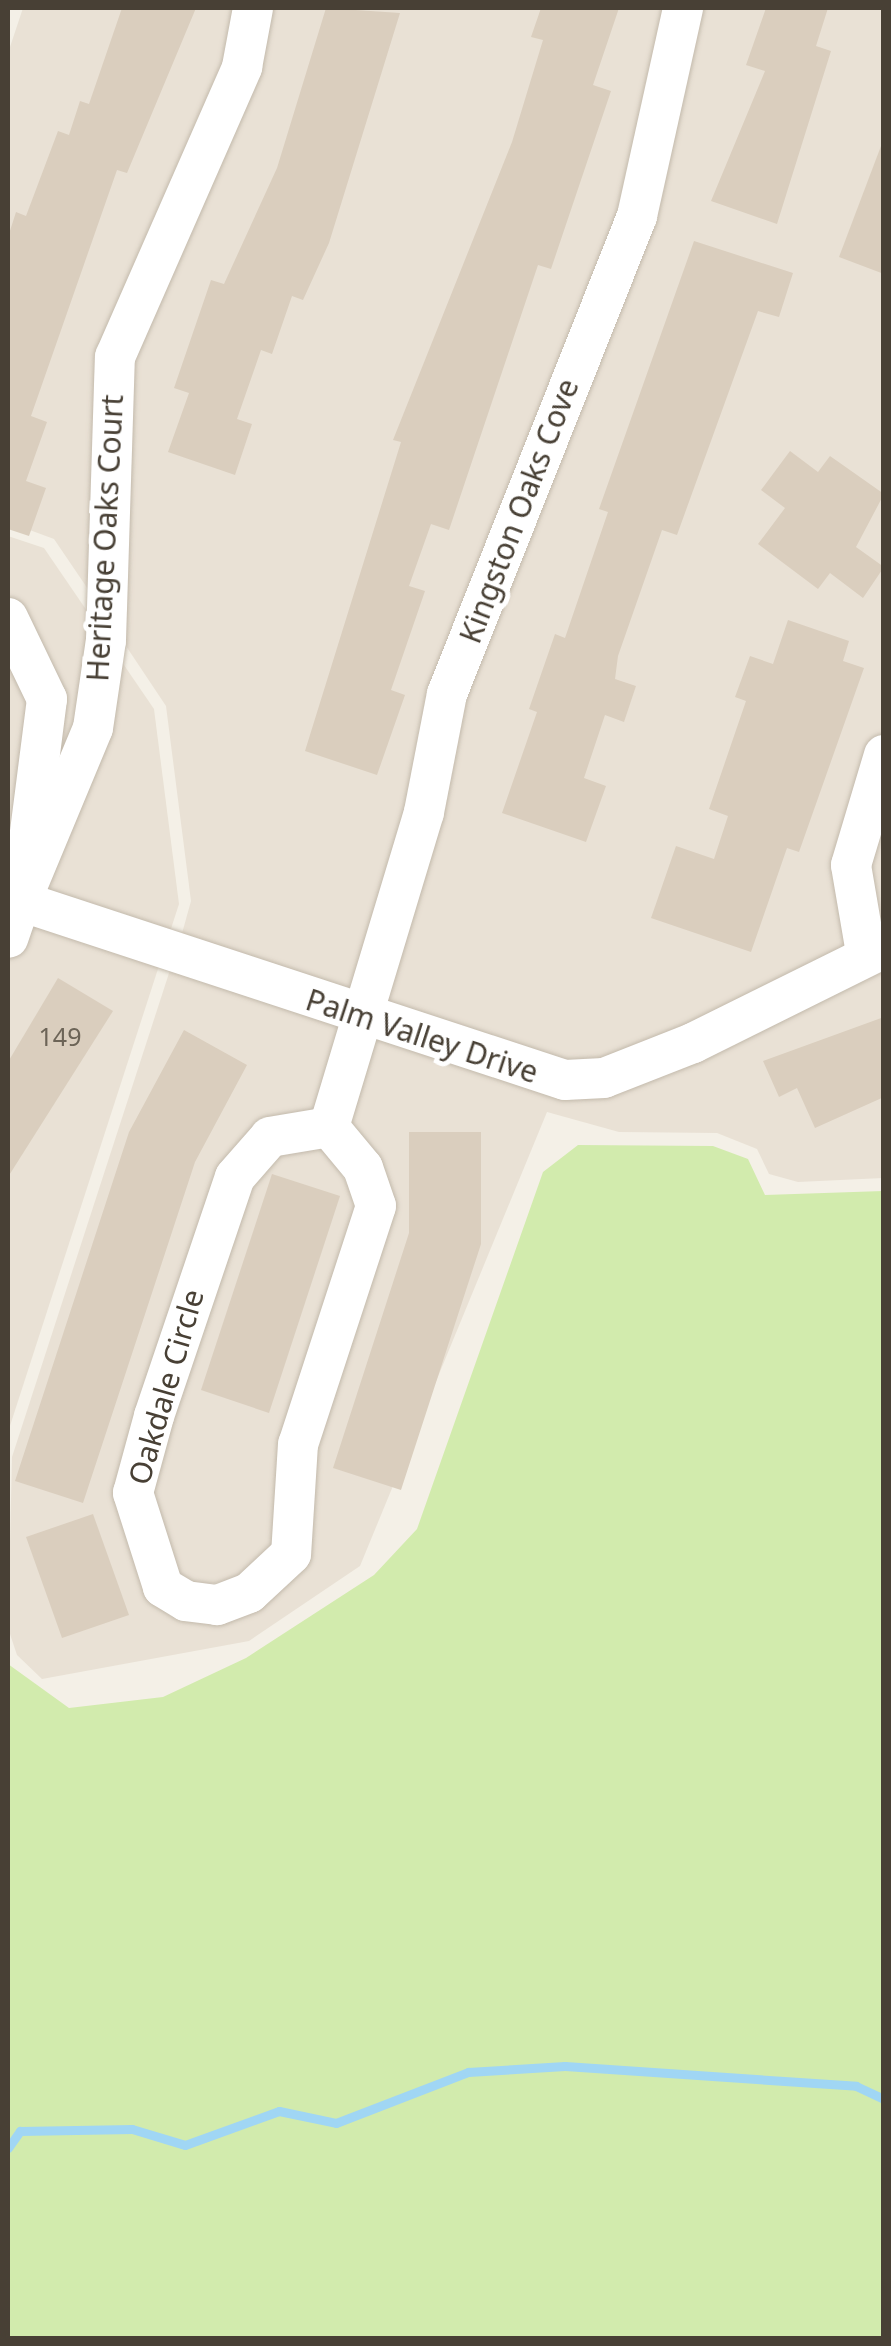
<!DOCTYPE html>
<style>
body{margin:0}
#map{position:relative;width:891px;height:2346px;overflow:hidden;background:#f4f0e7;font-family:"Noto Sans",sans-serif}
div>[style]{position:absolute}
.residential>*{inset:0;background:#e9e1d5}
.green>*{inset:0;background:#d2ebad}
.stream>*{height:9px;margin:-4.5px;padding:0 4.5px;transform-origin:4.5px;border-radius:4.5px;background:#a0d6f4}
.building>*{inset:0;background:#dacebe}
.roads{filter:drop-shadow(0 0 2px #c3baac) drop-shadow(0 0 2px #c3baac)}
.minor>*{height:40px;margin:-20px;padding:0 20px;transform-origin:20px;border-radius:20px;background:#fff}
span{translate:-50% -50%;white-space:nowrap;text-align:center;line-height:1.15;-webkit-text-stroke:10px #fff;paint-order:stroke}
.number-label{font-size:25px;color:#6c6457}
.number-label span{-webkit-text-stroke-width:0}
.street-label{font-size:30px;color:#484035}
.frame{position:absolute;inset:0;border:10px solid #484035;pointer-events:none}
</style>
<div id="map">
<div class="residential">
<i style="clip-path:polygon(23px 8px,239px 8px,228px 63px,102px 351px,92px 595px,54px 539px,8px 522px,8px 53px)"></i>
<i style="clip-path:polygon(268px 8px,669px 8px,649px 121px,587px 310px,536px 416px,434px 689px,410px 809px,351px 997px,181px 937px,191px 901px,166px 706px,120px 637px,129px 360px)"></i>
<i style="clip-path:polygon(698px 8px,883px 8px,883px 1178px,798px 1182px,769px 1174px,757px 1149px,717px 1133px,619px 1132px,547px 1112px,360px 1566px,249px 1641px,42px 1679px,17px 1655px,8px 1628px,12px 1457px,171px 967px,342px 1028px,318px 1113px,269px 1121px,140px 1411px,170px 1616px,190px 1622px,252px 1608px,390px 1211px,345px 1121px,369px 1037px,564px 1096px,602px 1062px,563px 1063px,378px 1006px,461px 698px)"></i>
<i style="clip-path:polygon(8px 536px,44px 548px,154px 709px,179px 904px,8px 1432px)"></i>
<i style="clip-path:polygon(323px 1143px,361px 1208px,277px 1547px,243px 1579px,192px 1586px,175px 1576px,148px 1492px,247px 1185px,276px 1152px)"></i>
</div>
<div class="green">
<i style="clip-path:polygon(578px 1145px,713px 1146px,748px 1159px,765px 1195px,883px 1191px,883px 2338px,8px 2338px,8px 1664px,69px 1708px,163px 1697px,246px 1658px,374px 1575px,417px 1529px,543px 1172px)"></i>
</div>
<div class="stream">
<i style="left:8px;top:2148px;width:21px;rotate:-55deg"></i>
<i style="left:20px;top:2131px;width:112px;rotate:-1deg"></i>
<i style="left:132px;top:2129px;width:55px;rotate:16.8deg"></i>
<i style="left:185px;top:2145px;width:100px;rotate:-19.9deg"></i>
<i style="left:279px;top:2111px;width:58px;rotate:11.9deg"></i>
<i style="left:336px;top:2123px;width:142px;rotate:-21.1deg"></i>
<i style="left:468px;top:2072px;width:97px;rotate:-3.5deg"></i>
<i style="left:565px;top:2066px;width:292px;rotate:3.9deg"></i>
<i style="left:856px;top:2086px;width:31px;rotate:25deg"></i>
</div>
<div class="building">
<i style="clip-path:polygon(122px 8px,196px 8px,127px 173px,117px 170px,31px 416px,47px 422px,26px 481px,46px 488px,29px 536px,8px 529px,8px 237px,16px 212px,26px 216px,58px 131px,69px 135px,80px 101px,89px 104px)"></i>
<i style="clip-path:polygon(326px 8px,400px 13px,329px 243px,303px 300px,292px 296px,272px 354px,261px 350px,237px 419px,252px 424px,235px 475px,168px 452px,189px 393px,174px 388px,211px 280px,224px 284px,277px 168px)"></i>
<i style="clip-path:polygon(541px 8px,619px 8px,593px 85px,611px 91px,551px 269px,538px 265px,449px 530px,431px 524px,409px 586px,425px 591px,391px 690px,405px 695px,377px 775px,305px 751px,401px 442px,393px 440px,512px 142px,543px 40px,531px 37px)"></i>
<i style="clip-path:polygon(766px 8px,828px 8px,816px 46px,831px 51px,777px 224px,711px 201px,765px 71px,746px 65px)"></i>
<i style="clip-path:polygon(881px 146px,884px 146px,884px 274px,839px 257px)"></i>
<i style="clip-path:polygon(694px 241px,793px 273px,779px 317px,758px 311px,677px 535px,662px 530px,618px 656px,615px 679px,636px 686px,624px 722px,605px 715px,584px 778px,606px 786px,586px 842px,502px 813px,537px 712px,529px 709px,555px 634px,565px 638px,608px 512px,599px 509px)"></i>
<i style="clip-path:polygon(790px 451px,818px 472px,830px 456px,884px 494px,856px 547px,884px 567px,863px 598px,830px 573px,818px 589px,758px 544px,785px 508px,761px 490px)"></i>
<i style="clip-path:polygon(788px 620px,849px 641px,843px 661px,864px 668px,799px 852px,787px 848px,751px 952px,651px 918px,676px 846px,714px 859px,728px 816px,709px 809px,746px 701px,735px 697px,750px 656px,773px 664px)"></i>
<i style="clip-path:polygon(58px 978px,113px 1011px,8px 1177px,8px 1062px)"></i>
<i style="clip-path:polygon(884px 1017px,884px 1097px,815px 1128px,797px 1088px,779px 1097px,763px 1061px)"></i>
<i style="clip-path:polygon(184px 1030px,247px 1065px,195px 1162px,83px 1503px,15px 1481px,129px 1132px)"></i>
<i style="clip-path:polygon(409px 1132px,481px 1132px,481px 1244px,401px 1490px,333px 1468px,409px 1233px)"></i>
<i style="clip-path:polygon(272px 1174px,340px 1196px,269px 1413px,201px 1390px)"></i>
<i style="clip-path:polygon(93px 1514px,129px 1615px,62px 1638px,26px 1537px)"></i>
</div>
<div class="roads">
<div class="minor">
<i style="left:8px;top:618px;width:90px;rotate:64.3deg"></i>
<i style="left:47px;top:699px;width:204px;rotate:97.3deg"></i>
<i style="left:21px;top:901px;width:39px;rotate:109deg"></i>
<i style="left:8px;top:897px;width:586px;rotate:18.19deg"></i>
<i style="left:565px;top:1080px;width:39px;rotate:-3deg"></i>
<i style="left:604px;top:1078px;width:96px;rotate:-21.5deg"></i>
<i style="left:693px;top:1043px;width:213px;rotate:-26.4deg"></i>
<i style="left:21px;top:901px;width:187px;rotate:-67.4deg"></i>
<i style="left:93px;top:728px;width:89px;rotate:-81.6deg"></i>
<i style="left:106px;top:640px;width:283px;rotate:-88.2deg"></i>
<i style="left:115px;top:357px;width:317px;rotate:-66.3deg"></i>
<i style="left:242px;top:67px;width:60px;rotate:-79.4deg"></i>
<i style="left:866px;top:953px;width:89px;rotate:-99.7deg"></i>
<i style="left:851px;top:865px;width:115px;rotate:-73.3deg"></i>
<i style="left:329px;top:1127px;width:329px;rotate:-73.2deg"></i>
<i style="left:424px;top:812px;width:120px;rotate:-79deg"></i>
<i style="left:447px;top:694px;width:514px;rotate:-68.32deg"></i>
<i style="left:637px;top:216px;width:213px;rotate:-77.5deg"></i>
<i style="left:329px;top:1127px;width:53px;rotate:50.3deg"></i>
<i style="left:363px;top:1168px;width:40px;rotate:71.1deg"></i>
<i style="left:376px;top:1206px;width:250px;rotate:108.1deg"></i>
<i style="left:298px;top:1444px;width:110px;rotate:93.6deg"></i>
<i style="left:291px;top:1554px;width:57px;rotate:137.1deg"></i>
<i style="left:249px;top:1593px;width:34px;rotate:159deg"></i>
<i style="left:217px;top:1605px;width:31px;rotate:-173deg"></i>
<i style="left:186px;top:1601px;width:27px;rotate:-149deg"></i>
<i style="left:163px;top:1587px;width:99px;rotate:-107.7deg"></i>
<i style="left:133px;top:1493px;width:80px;rotate:-74.7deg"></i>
<i style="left:154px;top:1416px;width:252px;rotate:-71.3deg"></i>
<i style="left:235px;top:1177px;width:53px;rotate:-48.8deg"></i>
<i style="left:270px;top:1137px;width:60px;rotate:-9.6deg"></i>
</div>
</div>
<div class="number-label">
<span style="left:60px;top:1036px">149</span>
</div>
<div class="street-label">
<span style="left:519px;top:511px;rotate:-69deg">Kingston Oaks Cove</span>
<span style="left:105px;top:538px;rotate:-87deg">Heritage Oaks Court</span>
<span style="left:422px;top:1036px;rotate:18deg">Palm Valley Drive</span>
<span style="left:166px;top:1387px;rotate:-74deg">Oakdale Circle</span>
</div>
<div class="frame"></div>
</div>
